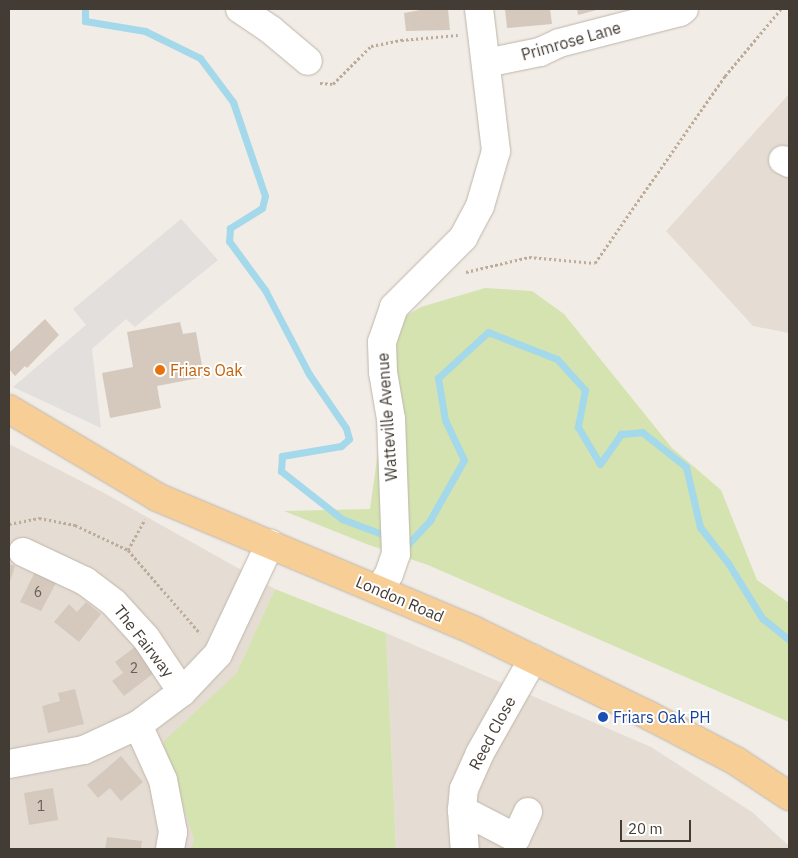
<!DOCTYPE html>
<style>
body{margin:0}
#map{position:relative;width:798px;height:858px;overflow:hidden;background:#f1ece5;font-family:"IBM Plex Sans",sans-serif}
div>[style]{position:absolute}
.residential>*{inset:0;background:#e5ddd3}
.green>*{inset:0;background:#d4e3b0}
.parking>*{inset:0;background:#e2dfdd}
.stream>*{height:7px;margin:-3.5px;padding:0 3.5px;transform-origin:3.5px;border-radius:3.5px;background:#a4d8eb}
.building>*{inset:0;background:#d5c9be}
.path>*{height:3px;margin-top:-1.5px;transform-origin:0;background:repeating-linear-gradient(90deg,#bdac9a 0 2.5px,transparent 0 5px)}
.roads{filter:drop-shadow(0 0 1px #bfb5ab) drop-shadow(0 0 1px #bfb5ab)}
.minor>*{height:28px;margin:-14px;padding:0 14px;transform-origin:14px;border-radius:14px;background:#fff}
.major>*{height:28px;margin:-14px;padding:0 14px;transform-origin:14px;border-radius:14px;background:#f8ce97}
.dots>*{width:14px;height:14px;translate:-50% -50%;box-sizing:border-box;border:2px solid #fff;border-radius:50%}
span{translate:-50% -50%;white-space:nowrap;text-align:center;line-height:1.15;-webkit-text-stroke:4px #fff;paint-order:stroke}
.number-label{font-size:14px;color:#685f57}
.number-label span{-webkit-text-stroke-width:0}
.street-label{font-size:16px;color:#433c35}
.food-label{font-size:16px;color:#c56008}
.left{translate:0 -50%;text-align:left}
.transit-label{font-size:16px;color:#164399}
.frame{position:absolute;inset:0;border:10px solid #433c35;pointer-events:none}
.scale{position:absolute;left:620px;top:820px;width:71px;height:22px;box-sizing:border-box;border:2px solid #433c35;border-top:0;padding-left:6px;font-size:15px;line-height:18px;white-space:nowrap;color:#433c35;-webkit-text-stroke:4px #fff;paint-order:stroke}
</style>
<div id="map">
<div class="residential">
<i style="clip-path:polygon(789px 94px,789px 333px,753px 326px,666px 231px)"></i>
<i style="clip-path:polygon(9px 444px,106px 494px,275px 589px,236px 674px,256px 849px,9px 849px)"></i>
<i style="clip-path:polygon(386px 633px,651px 747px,752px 812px,789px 846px,789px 849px,396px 849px)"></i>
</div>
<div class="green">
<i style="clip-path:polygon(485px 288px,532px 291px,564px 314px,672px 448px,721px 490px,757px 580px,789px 603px,789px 722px,428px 565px,369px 545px,284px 511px,370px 509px,379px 445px,374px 335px,421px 307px)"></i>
<i style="clip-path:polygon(275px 589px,386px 633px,396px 849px,191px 849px,194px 839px,163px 742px,236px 674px)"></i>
</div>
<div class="parking">
<i style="clip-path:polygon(181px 219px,218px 260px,135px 327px,126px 319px,92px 349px,101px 428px,13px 387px,86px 325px,73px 309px)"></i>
</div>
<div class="stream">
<i style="left:85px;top:9px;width:12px;rotate:90deg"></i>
<i style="left:85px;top:21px;width:61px;rotate:9.5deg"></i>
<i style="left:145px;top:31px;width:61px;rotate:26.1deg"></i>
<i style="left:200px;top:58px;width:55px;rotate:53.1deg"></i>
<i style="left:233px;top:102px;width:99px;rotate:71.2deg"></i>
<i style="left:265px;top:196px;width:12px;rotate:104deg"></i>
<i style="left:262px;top:208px;width:38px;rotate:148deg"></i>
<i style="left:230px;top:228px;width:13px;rotate:94deg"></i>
<i style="left:229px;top:241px;width:61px;rotate:53.7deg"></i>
<i style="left:265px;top:290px;width:95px;rotate:62.4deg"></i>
<i style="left:309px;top:374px;width:65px;rotate:55.6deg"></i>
<i style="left:346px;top:428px;width:11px;rotate:75deg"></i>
<i style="left:349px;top:439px;width:11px;rotate:139deg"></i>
<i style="left:341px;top:446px;width:60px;rotate:170.4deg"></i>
<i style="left:282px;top:456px;width:15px;rotate:94deg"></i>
<i style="left:281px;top:471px;width:78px;rotate:38.2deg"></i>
<i style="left:342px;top:519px;width:51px;rotate:20.6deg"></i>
<i style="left:403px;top:541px;width:6px;rotate:31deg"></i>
<i style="left:408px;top:544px;width:33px;rotate:-47deg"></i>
<i style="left:430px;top:520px;width:69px;rotate:-60.5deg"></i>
<i style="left:464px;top:460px;width:44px;rotate:-115.4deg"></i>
<i style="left:445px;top:420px;width:43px;rotate:-99.5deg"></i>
<i style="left:438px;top:378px;width:68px;rotate:-42.6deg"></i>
<i style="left:488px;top:332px;width:74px;rotate:21.4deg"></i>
<i style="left:557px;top:359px;width:42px;rotate:47.9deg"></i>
<i style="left:585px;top:390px;width:38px;rotate:101deg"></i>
<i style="left:578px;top:427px;width:43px;rotate:59.3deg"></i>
<i style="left:600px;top:464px;width:37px;rotate:-55deg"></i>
<i style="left:621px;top:434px;width:21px;rotate:-5deg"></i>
<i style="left:642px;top:432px;width:56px;rotate:38.5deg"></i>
<i style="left:686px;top:467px;width:62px;rotate:76.9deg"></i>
<i style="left:700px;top:527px;width:46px;rotate:52.1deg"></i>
<i style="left:728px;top:563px;width:65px;rotate:58.3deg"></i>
<i style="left:762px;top:618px;width:35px;rotate:39deg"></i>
</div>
<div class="building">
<i style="clip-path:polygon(426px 9px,448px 9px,450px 30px,406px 31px,404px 13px)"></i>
<i style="clip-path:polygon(505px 9px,550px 9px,552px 24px,507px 28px)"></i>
<i style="clip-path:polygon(577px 9px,600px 9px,578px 15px)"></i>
<i style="clip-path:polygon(45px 319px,59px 335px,27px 368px,25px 366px,15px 376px,9px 369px,9px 353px)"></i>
<i style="clip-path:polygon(180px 322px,183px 334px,196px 332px,204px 377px,157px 386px,161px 408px,110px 418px,102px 373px,133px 367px,127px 332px)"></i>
<i style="clip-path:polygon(9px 564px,15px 566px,9px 585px)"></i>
<i style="clip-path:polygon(35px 572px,56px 583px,41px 611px,20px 602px)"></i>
<i style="clip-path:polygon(86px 602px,101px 614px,79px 642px,54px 622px,69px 604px,77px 612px)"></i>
<i style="clip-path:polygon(135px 647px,154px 673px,124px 696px,112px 681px,123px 673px,115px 662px)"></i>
<i style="clip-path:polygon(75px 689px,84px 724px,48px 733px,42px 706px,60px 701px,58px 693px)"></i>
<i style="clip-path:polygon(121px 756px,143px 782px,121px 801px,110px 788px,98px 798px,87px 785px)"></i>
<i style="clip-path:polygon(53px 788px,58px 820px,29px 825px,24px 793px)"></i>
<i style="clip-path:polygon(107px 837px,142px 841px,141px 849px,105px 849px)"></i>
</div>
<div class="path">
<i style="left:320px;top:83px;width:13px;rotate:4deg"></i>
<i style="left:333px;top:84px;width:54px;rotate:-45deg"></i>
<i style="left:371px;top:46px;width:31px;rotate:-11deg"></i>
<i style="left:401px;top:40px;width:57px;rotate:-5deg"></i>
<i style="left:466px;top:272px;width:65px;rotate:-13.4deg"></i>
<i style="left:529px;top:257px;width:66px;rotate:5.2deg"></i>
<i style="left:595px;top:263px;width:228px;rotate:-55.2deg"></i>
<i style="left:725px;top:76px;width:87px;rotate:-50.1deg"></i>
<i style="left:9px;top:524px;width:31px;rotate:-11deg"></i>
<i style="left:39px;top:518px;width:37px;rotate:11deg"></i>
<i style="left:75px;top:525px;width:59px;rotate:25.3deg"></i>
<i style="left:128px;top:550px;width:35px;rotate:-61deg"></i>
<i style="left:128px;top:550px;width:110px;rotate:49.1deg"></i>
</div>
<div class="roads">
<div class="minor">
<i style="left:240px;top:9px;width:37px;rotate:34deg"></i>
<i style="left:271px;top:30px;width:48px;rotate:40deg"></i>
<i style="left:486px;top:63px;width:55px;rotate:-11.5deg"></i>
<i style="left:540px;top:52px;width:21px;rotate:-25deg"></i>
<i style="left:559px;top:43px;width:125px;rotate:-14.4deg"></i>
<i style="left:680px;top:12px;width:5px;rotate:-37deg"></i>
<i style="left:783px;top:160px;width:7px;rotate:27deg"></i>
<i style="left:23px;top:552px;width:68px;rotate:25.1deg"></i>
<i style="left:85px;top:581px;width:36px;rotate:37deg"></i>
<i style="left:114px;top:603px;width:47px;rotate:47.6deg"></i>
<i style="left:146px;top:638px;width:65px;rotate:56.3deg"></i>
<i style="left:379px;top:590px;width:19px;rotate:-58deg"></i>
<i style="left:389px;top:574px;width:21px;rotate:-71deg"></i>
<i style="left:396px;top:554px;width:135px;rotate:-92.1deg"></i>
<i style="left:391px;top:419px;width:48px;rotate:-99.7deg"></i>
<i style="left:383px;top:372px;width:30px;rotate:-92deg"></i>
<i style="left:382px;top:342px;width:37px;rotate:-71deg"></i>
<i style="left:394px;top:307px;width:98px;rotate:-45deg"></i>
<i style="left:463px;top:238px;width:36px;rotate:-62deg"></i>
<i style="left:480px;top:206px;width:57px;rotate:-73.8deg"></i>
<i style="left:496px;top:151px;width:143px;rotate:-96.8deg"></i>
<i style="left:138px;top:725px;width:60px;rotate:65.6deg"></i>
<i style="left:163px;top:780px;width:53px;rotate:79.1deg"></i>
<i style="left:173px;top:832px;width:17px;rotate:100deg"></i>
<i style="left:9px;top:764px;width:76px;rotate:-10.6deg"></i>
<i style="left:84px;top:750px;width:60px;rotate:-24.8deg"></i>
<i style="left:138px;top:725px;width:55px;rotate:-36.9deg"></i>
<i style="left:182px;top:692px;width:52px;rotate:-46.5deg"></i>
<i style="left:218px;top:654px;width:122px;rotate:-64.7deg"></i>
<i style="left:462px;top:810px;width:39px;rotate:86deg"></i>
<i style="left:528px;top:812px;width:29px;rotate:115deg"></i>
<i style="left:516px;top:838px;width:61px;rotate:-152.6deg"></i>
<i style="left:462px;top:810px;width:21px;rotate:-85deg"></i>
<i style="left:464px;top:789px;width:39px;rotate:-66deg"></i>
<i style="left:480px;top:753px;width:108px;rotate:-60.6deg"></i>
</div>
<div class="major">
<i style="left:9px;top:409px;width:172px;rotate:30.7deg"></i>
<i style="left:157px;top:497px;width:343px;rotate:22.8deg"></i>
<i style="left:473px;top:630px;width:195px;rotate:25.9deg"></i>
<i style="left:648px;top:715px;width:99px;rotate:27.6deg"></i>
<i style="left:736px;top:761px;width:64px;rotate:33.4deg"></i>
</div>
</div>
<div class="dots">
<i style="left:160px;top:370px;background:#e8710a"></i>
<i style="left:603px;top:717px;background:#1a4fb4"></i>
</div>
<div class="number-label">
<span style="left:38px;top:592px">6</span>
<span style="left:134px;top:668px">2</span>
<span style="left:41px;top:806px">1</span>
</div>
<div class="street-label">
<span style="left:571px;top:41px;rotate:-16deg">Primrose Lane</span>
<span style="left:387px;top:417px;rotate:-94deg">Watteville Avenue</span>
<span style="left:400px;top:599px;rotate:23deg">London Road</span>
<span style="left:144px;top:641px;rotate:52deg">The Fairway</span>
<span style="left:492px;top:733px;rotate:-62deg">Reed Close</span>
</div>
<div class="food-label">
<span class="left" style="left:170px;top:370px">Friars Oak</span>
</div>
<div class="transit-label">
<span class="left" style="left:613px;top:717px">Friars Oak PH</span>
</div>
<div class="frame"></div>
<div class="scale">20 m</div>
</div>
